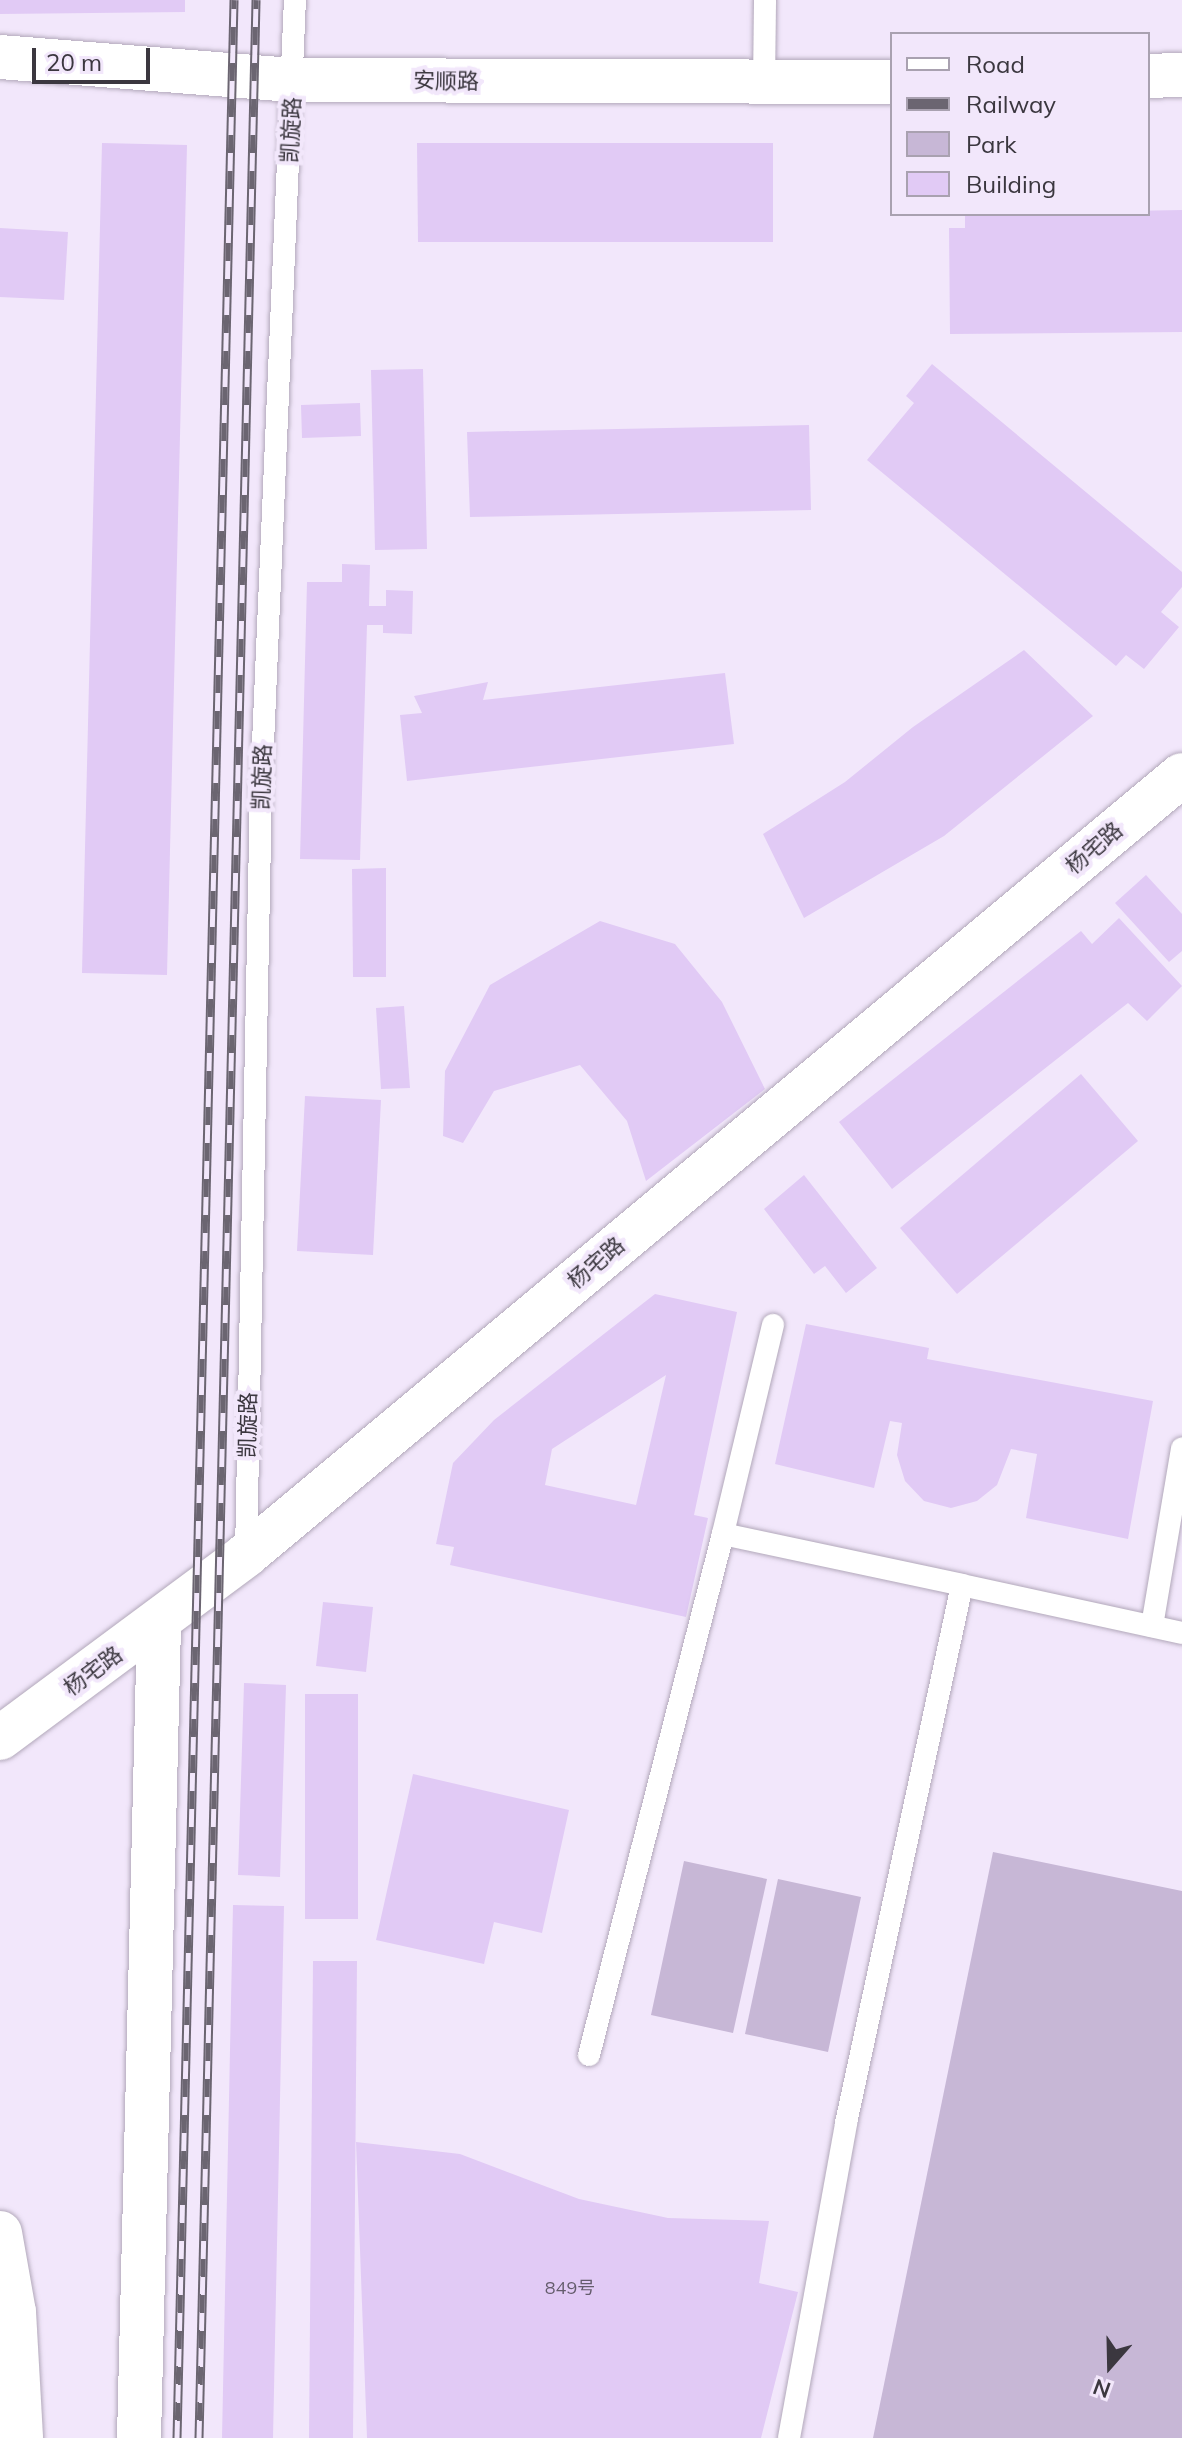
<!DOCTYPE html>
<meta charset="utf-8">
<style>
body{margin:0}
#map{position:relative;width:1182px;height:2438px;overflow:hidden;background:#f2e7fb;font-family:Mulish,"Noto Sans SC",sans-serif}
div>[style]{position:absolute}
.green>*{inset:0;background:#c7b7d6}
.building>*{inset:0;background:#e1caf5}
.roads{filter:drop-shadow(0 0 2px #b2a8ba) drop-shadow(0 0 2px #b2a8ba)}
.lane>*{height:22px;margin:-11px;padding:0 11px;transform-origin:11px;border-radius:11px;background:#fff}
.street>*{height:44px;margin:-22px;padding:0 22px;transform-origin:22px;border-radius:22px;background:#fff}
.secondary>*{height:44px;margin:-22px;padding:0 22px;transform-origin:22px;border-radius:22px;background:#fff}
.rail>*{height:9px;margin-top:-4.5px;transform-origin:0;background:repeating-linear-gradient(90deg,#f2e7fb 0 18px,#6b6571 0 36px);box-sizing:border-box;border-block:2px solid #6b6571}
span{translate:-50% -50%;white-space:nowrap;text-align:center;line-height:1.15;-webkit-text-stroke:8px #f2e7fb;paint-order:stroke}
.number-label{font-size:18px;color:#645c6c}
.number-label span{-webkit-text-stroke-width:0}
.street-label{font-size:22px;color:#3b373f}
.legend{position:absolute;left:890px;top:32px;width:260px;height:184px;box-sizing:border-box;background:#f2e7fb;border:2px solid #a9a1b0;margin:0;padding:10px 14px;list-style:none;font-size:24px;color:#3b373f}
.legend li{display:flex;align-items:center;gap:16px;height:40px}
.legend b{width:40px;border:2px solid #a9a1b0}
.north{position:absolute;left:1070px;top:2326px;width:80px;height:80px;-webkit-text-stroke:6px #f2e7fb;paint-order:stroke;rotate:200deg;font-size:22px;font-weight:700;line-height:32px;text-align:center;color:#3b373f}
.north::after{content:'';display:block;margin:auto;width:28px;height:36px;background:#3b373f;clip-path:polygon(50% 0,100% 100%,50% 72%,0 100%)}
.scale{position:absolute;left:32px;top:48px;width:118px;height:36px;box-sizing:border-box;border:4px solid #3b373f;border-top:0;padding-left:10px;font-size:24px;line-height:28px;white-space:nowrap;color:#3b373f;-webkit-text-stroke:6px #f2e7fb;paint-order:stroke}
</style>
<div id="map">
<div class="green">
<i style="clip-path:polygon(993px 1852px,1182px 1891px,1182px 2438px,873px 2438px)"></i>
<i style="clip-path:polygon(684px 1861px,767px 1879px,733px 2033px,651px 2015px)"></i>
<i style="clip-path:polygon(778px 1879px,861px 1897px,828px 2052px,745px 2034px)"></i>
</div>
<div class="building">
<i style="clip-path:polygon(0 0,185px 0,185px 12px,0 14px)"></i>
<i style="clip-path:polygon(102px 143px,187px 145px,167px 975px,82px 973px)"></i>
<i style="clip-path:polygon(417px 143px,773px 143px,773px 242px,418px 242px)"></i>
<i style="clip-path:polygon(1182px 210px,1182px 332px,950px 334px,949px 228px,965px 228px,965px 214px)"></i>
<i style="clip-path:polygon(0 228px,68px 232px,64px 300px,0 297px)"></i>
<i style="clip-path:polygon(932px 364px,1182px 572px,1182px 587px,1161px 612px,1179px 627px,1144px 669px,1126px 655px,1116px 666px,867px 460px,914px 403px,906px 396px)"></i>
<i style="clip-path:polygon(423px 369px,427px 549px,375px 550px,371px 370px)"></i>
<i style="clip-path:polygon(360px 403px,361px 436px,302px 438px,301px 405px)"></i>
<i style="clip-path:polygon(809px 425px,811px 510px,470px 517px,467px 432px)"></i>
<i style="clip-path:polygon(342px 564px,370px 565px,369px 606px,386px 606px,386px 590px,413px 591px,412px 634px,383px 633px,383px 625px,367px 625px,360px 860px,300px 859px,307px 582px,342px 582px)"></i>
<i style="clip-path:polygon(1024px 650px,1093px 716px,944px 836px,804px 918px,763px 834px,845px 782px,913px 727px)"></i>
<i style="clip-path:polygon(725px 673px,734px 744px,407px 781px,400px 715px,422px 713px,414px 696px,488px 682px,483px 700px)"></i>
<i style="clip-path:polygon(386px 868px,386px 977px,353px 977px,352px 869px)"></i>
<i style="clip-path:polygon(1146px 875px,1182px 914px,1182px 951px,1169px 962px,1115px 903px)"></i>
<i style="clip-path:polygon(1119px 918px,1182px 986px,1147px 1021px,1128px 1003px,892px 1189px,839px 1122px,1081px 931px,1092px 944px)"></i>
<i style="clip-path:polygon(600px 921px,675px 944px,722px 1002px,765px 1089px,646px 1181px,627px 1121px,580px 1065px,494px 1091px,463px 1143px,443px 1136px,445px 1071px,490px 985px)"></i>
<i style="clip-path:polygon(404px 1006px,410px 1088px,381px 1089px,376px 1008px)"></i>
<i style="clip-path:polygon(1081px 1074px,1138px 1141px,957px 1294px,900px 1228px)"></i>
<i style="clip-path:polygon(305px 1096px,381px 1100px,373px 1255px,297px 1251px)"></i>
<i style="clip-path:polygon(804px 1175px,877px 1268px,846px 1293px,825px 1266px,814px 1274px,764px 1209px)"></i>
<i style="clip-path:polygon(evenodd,655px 1294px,737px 1312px,694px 1515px,708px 1518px,686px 1617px,450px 1565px,454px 1547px,436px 1544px,453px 1463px,494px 1420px,655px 1294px,666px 1375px,636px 1505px,545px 1485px,552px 1449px,666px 1375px)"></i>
<i style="clip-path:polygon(806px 1324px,929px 1348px,927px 1359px,1153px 1401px,1128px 1539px,1026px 1518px,1037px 1454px,1011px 1449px,997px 1485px,977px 1501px,951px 1508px,924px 1501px,905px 1481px,897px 1455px,902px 1423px,890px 1421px,874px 1488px,775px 1464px)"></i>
<i style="clip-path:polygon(323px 1602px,373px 1607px,366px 1672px,316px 1666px)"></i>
<i style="clip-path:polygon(244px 1683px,286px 1685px,280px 1877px,238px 1875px)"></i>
<i style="clip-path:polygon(305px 1694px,358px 1694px,358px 1919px,305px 1919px)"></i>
<i style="clip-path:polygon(413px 1774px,569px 1810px,542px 1933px,494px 1922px,484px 1964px,376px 1940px)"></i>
<i style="clip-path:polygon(233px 1905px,284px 1906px,273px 2438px,222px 2438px)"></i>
<i style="clip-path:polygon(313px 1961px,357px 1961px,353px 2438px,309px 2438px)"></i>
<i style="clip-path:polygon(356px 2142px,460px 2154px,579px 2199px,668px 2218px,769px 2221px,759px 2283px,798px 2292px,761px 2438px,367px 2438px)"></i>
</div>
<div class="roads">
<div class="lane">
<i style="left:764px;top:84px;width:84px;rotate:-89.3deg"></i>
<i style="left:773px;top:1325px;width:215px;rotate:103.5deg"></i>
<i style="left:723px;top:1534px;width:244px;rotate:12deg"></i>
<i style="left:246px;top:1554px;width:764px;rotate:-88.88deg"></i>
<i style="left:261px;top:790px;width:791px;rotate:-87.54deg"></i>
<i style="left:1152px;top:1626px;width:180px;rotate:-80.4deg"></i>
<i style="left:589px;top:2055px;width:538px;rotate:-75.58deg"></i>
<i style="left:789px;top:2438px;width:320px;rotate:-79.7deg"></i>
<i style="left:846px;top:2123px;width:550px;rotate:-77.83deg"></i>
<i style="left:962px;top:1585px;width:225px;rotate:12.3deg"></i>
</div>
<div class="street">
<i style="left:0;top:1738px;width:307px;rotate:-36.6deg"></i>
<i style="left:246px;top:1555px;width:1218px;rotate:-39.81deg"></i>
</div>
<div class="secondary">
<i style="left:0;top:57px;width:294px;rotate:4.5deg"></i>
<i style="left:293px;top:80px;width:599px;rotate:0.19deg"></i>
<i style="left:1148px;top:76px;width:34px;rotate:-2deg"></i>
<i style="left:0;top:2233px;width:80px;rotate:80deg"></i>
<i style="left:14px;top:2312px;width:126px;rotate:86.8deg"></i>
<i style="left:139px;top:2438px;width:815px;rotate:-88.59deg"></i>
</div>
</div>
<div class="rail">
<i style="left:177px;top:2438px;width:2439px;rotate:-88.66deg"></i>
<i style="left:199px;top:2438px;width:2439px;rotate:-88.66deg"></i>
</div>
<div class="number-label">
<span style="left:570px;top:2288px">849号</span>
</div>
<div class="street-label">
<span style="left:446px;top:81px;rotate:1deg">安顺路</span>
<span style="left:291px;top:130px;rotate:-87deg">凯旋路</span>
<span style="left:262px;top:777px;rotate:-88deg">凯旋路</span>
<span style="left:1094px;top:848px;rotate:-40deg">杨宅路</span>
<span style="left:596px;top:1263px;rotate:-40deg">杨宅路</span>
<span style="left:248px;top:1425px;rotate:-89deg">凯旋路</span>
<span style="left:93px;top:1671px;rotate:-36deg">杨宅路</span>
</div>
<ul class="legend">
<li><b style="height:10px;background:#fff"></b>Road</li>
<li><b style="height:10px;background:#6b6571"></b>Railway</li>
<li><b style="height:22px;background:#c7b7d6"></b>Park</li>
<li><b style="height:22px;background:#e1caf5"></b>Building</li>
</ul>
<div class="north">N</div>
<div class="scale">20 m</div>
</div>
